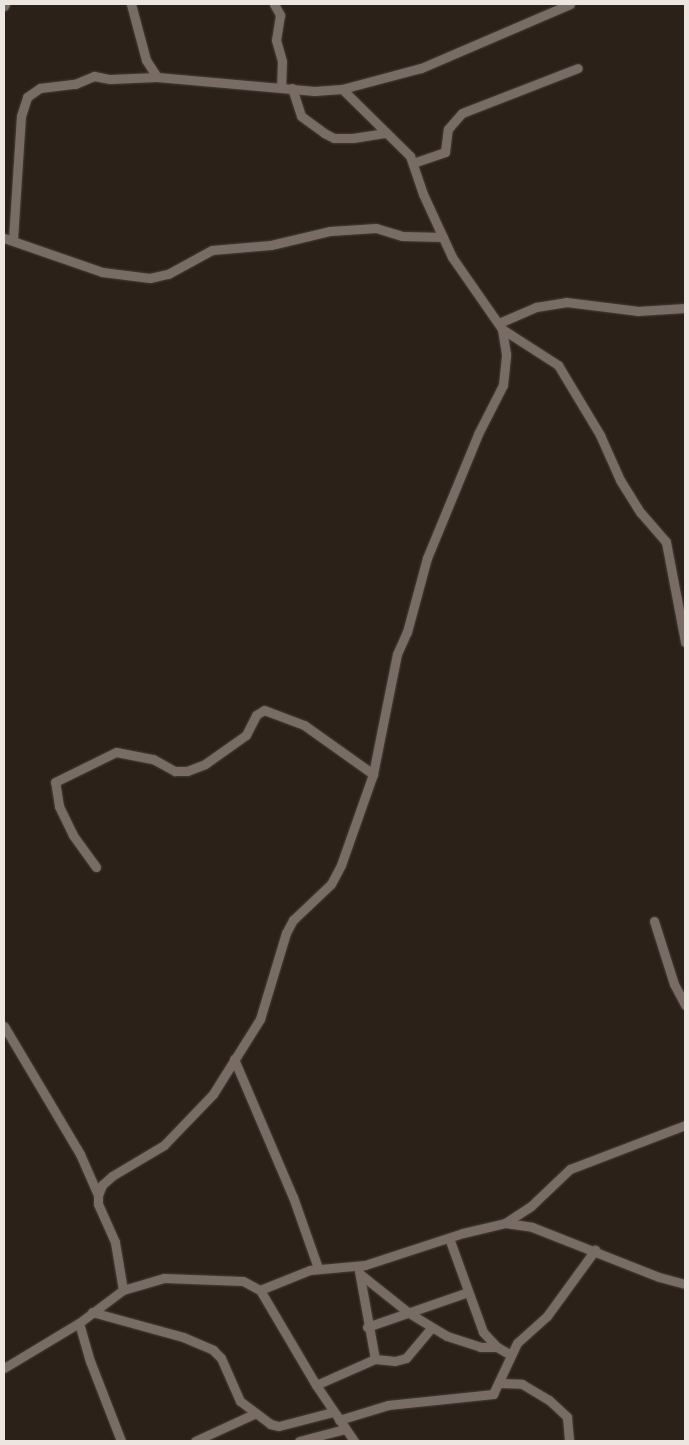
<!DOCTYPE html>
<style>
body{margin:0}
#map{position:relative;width:689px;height:1445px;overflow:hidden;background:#2b2119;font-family:"Public Sans",sans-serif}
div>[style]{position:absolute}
.roads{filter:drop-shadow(0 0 1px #473f3a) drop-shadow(0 0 1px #473f3a)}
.minor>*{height:9px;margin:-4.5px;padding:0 4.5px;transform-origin:4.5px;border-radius:4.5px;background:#796c64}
span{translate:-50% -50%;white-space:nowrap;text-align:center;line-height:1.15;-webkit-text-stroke:5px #100c08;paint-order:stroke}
.frame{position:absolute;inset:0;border:5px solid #ece5e0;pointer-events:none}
</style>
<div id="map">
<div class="roads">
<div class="minor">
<i style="left:131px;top:4px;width:58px;rotate:75deg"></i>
<i style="left:146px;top:60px;width:20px;rotate:57deg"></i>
<i style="left:157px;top:77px;width:158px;rotate:5.1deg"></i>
<i style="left:314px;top:91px;width:28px;rotate:-4deg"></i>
<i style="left:342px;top:89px;width:82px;rotate:-14.9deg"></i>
<i style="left:421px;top:68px;width:162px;rotate:-23.2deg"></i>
<i style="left:274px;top:4px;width:13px;rotate:61deg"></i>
<i style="left:280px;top:15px;width:25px;rotate:99deg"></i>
<i style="left:276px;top:40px;width:22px;rotate:74deg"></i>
<i style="left:282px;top:61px;width:25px;rotate:92deg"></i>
<i style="left:4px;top:6px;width:2px;rotate:-63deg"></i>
<i style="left:292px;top:88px;width:29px;rotate:72deg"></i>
<i style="left:301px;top:116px;width:29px;rotate:36deg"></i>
<i style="left:324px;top:133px;width:11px;rotate:27deg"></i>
<i style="left:334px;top:138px;width:19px"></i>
<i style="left:353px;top:138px;width:33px;rotate:-9deg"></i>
<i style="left:413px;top:163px;width:34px;rotate:-19deg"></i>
<i style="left:445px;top:152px;width:23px;rotate:-83deg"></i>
<i style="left:448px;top:129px;width:21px;rotate:-49deg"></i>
<i style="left:462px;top:113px;width:124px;rotate:-21.2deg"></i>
<i style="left:4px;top:238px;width:104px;rotate:19.1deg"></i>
<i style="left:102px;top:272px;width:48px;rotate:7.1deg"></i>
<i style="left:150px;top:278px;width:18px;rotate:-13deg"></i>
<i style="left:168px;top:274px;width:50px;rotate:-28.6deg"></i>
<i style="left:212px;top:250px;width:59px;rotate:-4.8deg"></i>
<i style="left:271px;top:245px;width:61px;rotate:-13.3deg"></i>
<i style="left:330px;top:231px;width:46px;rotate:-3.7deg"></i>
<i style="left:376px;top:228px;width:27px;rotate:17deg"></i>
<i style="left:402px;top:236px;width:41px;rotate:1.4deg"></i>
<i style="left:13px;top:239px;width:123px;rotate:-86.3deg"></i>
<i style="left:21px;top:116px;width:20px;rotate:-72deg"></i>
<i style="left:27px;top:97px;width:16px;rotate:-35deg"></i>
<i style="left:40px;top:88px;width:35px;rotate:-7deg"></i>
<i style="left:75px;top:84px;width:21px;rotate:-23deg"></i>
<i style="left:94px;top:76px;width:16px;rotate:11deg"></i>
<i style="left:110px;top:79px;width:47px;rotate:-2.4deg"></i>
<i style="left:499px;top:323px;width:40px;rotate:-23.4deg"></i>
<i style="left:536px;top:307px;width:30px;rotate:-9deg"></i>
<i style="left:566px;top:302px;width:73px;rotate:7.1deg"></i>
<i style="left:638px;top:311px;width:47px;rotate:-3.7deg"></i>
<i style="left:502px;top:329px;width:67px;rotate:32.7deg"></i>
<i style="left:558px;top:365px;width:82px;rotate:59deg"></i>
<i style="left:600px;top:435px;width:49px;rotate:66deg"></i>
<i style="left:620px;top:480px;width:39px;rotate:58deg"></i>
<i style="left:641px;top:513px;width:38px;rotate:49deg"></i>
<i style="left:666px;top:542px;width:102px;rotate:79.2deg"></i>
<i style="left:96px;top:867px;width:39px;rotate:-126deg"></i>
<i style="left:73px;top:835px;width:32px;rotate:-116deg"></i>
<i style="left:59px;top:806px;width:24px;rotate:-99deg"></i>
<i style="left:55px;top:782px;width:68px;rotate:-26.2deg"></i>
<i style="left:116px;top:752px;width:38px;rotate:11deg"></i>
<i style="left:153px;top:759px;width:25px;rotate:29deg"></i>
<i style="left:175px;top:771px;width:12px"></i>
<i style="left:187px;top:771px;width:19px;rotate:-21deg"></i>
<i style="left:205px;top:764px;width:50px;rotate:-35.3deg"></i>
<i style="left:246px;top:735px;width:22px;rotate:-63deg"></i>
<i style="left:256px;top:715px;width:9px;rotate:-32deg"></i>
<i style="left:264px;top:710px;width:43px;rotate:20.6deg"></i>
<i style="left:304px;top:725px;width:85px;rotate:35.4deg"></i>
<i style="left:654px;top:921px;width:66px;rotate:72.4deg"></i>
<i style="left:674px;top:984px;width:24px;rotate:62deg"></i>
<i style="left:4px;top:1026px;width:149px;rotate:59.3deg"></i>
<i style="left:80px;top:1154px;width:45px;rotate:66.3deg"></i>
<i style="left:234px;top:1059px;width:150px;rotate:66.9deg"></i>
<i style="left:293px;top:1197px;width:75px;rotate:70.6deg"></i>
<i style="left:505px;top:1223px;width:31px;rotate:-33deg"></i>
<i style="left:531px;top:1206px;width:54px;rotate:-43.5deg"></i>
<i style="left:570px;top:1169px;width:123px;rotate:-20.9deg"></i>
<i style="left:449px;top:1238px;width:100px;rotate:70.1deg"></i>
<i style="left:483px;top:1332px;width:21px;rotate:47deg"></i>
<i style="left:497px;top:1347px;width:16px;rotate:30deg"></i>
<i style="left:359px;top:1271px;width:89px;rotate:79.7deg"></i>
<i style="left:360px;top:1274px;width:63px;rotate:38.5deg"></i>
<i style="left:409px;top:1313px;width:44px;rotate:31.2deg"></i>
<i style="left:447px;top:1336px;width:35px;rotate:18deg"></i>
<i style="left:480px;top:1347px;width:17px"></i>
<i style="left:123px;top:1290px;width:49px;rotate:-99.5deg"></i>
<i style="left:115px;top:1242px;width:42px;rotate:-114.1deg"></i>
<i style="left:98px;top:1204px;width:9px;rotate:-90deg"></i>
<i style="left:98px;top:1195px;width:11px;rotate:-68deg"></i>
<i style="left:102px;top:1185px;width:13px;rotate:-42deg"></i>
<i style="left:112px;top:1176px;width:61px;rotate:-30.8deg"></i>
<i style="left:164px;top:1145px;width:71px;rotate:-46.1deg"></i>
<i style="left:213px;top:1094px;width:89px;rotate:-57.9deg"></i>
<i style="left:260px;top:1019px;width:90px;rotate:-73.2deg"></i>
<i style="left:286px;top:933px;width:15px;rotate:-62deg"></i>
<i style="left:293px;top:920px;width:52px;rotate:-43.5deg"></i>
<i style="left:331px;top:884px;width:21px;rotate:-62deg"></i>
<i style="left:341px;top:865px;width:96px;rotate:-70.6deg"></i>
<i style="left:373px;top:774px;width:122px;rotate:-78.7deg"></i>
<i style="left:397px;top:654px;width:24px;rotate:-66deg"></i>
<i style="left:407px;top:632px;width:77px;rotate:-74.9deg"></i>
<i style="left:427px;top:558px;width:134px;rotate:-67.6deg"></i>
<i style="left:478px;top:434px;width:55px;rotate:-63deg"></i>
<i style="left:503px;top:385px;width:31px;rotate:-84deg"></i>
<i style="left:506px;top:354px;width:25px;rotate:-99deg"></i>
<i style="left:502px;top:329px;width:88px;rotate:-124.8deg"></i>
<i style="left:452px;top:257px;width:69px;rotate:-114.7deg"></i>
<i style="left:423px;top:194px;width:40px;rotate:-108.9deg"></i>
<i style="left:410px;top:156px;width:95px;rotate:-135.4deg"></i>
<i style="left:260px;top:1290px;width:54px;rotate:-21.8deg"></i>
<i style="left:310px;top:1270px;width:55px;rotate:-5.2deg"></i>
<i style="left:365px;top:1265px;width:103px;rotate:-18.1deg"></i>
<i style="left:463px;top:1233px;width:43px;rotate:-13.4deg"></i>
<i style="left:505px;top:1223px;width:27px;rotate:8deg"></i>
<i style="left:532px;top:1227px;width:136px;rotate:21.5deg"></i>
<i style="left:659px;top:1277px;width:27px;rotate:15deg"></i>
<i style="left:92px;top:1312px;width:94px;rotate:15.4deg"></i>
<i style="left:183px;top:1337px;width:33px;rotate:23deg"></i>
<i style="left:213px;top:1350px;width:11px;rotate:45deg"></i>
<i style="left:221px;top:1358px;width:47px;rotate:66.2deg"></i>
<i style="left:240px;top:1401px;width:38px;rotate:37deg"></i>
<i style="left:270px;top:1424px;width:9px;rotate:13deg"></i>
<i style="left:279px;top:1426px;width:56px;rotate:-14.5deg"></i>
<i style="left:79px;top:1323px;width:40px;rotate:74deg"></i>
<i style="left:90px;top:1361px;width:86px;rotate:68.8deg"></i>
<i style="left:367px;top:1327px;width:107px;rotate:-19.1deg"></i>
<i style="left:4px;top:1368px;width:87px;rotate:-31deg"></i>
<i style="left:79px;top:1323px;width:55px;rotate:-36.9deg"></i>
<i style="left:123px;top:1290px;width:43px;rotate:-16.3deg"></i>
<i style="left:164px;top:1278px;width:79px;rotate:2.2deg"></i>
<i style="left:243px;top:1281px;width:19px;rotate:28deg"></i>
<i style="left:260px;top:1290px;width:110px;rotate:59.5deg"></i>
<i style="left:316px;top:1385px;width:68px;rotate:55.8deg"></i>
<i style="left:499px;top:1383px;width:23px;rotate:2deg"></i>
<i style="left:522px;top:1384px;width:31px;rotate:31deg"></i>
<i style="left:549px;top:1400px;width:25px;rotate:43deg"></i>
<i style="left:567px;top:1417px;width:24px;rotate:85deg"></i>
<i style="left:316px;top:1385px;width:64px;rotate:-23.8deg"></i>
<i style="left:375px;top:1359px;width:20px;rotate:6deg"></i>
<i style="left:395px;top:1361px;width:11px;rotate:-15deg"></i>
<i style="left:406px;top:1358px;width:40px;rotate:-50deg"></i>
<i style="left:339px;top:1420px;width:51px;rotate:-17deg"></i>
<i style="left:388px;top:1405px;width:106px;rotate:-6deg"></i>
<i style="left:493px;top:1394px;width:56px;rotate:-64.8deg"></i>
<i style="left:517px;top:1343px;width:40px;rotate:-42deg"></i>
<i style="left:547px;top:1316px;width:82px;rotate:-54deg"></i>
<i style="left:195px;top:1441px;width:65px;rotate:-24.6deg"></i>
<i style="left:299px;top:1441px;width:48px;rotate:-14.6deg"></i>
</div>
</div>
<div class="frame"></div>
</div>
